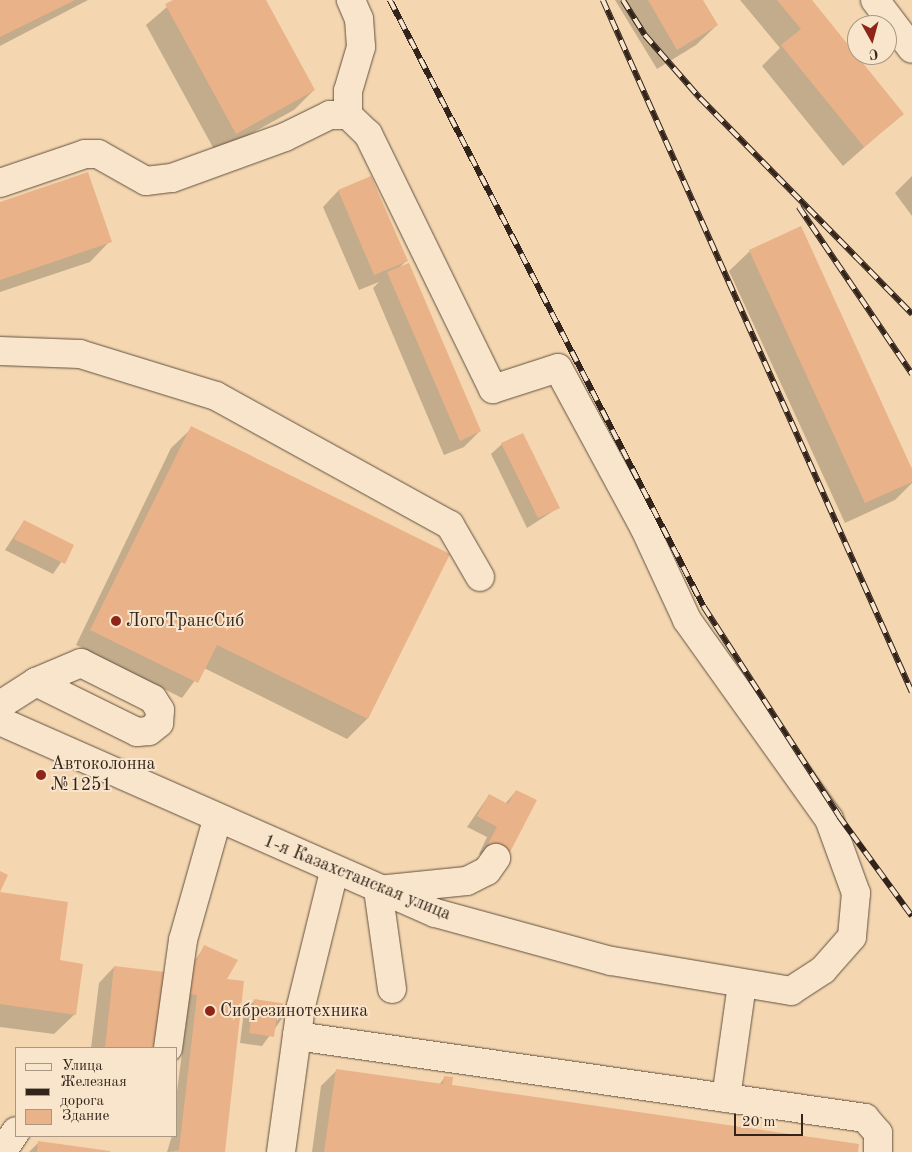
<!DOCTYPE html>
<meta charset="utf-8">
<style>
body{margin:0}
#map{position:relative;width:912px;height:1152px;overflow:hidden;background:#f4d7b0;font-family:"Old Standard TT",serif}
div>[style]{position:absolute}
.shadow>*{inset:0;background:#0003}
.building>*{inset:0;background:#eab288}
.roads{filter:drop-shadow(0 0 1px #625040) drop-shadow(0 0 1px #625040)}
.minor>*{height:28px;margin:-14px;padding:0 14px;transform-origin:14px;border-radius:14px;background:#f8e5cc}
.rail>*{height:5.5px;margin-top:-2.75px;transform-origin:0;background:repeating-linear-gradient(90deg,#f8e5cc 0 11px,#32231b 0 22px);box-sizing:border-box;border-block:1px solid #32231b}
.dots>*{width:14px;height:14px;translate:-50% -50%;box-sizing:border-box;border:2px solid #f8e5cc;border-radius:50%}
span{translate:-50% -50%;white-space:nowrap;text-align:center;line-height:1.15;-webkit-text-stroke:4px #f8e5cc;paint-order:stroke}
.poi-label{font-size:18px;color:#32231b}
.left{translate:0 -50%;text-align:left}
.street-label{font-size:18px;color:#32231b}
.legend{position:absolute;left:15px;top:1047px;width:162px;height:90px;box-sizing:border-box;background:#f8e5cc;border:1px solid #a99785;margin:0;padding:6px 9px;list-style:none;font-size:15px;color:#32231b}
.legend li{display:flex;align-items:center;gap:10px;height:25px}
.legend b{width:25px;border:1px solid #a99785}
.north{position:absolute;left:847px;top:15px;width:50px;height:50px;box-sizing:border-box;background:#f8e5cc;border:1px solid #a99785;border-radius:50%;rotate:173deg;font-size:14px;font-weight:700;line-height:20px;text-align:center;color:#32231b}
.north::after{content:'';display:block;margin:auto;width:18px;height:22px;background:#8f2418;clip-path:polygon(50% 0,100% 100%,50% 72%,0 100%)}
.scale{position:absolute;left:734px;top:1114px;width:69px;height:22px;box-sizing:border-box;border:2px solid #32231b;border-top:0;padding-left:6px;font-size:15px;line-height:18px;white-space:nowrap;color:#32231b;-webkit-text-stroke:4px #f8e5cc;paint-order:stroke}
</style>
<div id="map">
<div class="shadow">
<i style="clip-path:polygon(0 0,88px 0,0 46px)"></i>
<i style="clip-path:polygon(175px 0,264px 0,314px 90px,294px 110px,216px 153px,146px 25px)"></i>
<i style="clip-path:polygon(615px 0,702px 0,717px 25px,696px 45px,657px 69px)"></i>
<i style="clip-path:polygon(740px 0,810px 0,902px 114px,843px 166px,762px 66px,780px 48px)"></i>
<i style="clip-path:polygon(912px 176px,912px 216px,895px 193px)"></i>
<i style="clip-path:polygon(370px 178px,406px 261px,399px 268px,480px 431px,464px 447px,444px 455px,373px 288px,379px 282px,359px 290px,323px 207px,338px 191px)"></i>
<i style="clip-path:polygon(0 203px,110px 241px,90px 262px,0 292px)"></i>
<i style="clip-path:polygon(750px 251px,912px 472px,912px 483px,895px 500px,845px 523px,729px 271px)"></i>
<i style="clip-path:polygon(192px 428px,449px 555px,367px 719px,347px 739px,204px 668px,182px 698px,76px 645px,171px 448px)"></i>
<i style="clip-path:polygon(502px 444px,558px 508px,527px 528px,491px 454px)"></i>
<i style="clip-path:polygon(24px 521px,73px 545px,53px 574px,5px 550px)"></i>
<i style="clip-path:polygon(516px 791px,497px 864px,479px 854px,487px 837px,467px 827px,489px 795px,505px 804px)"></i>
<i style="clip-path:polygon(0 893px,58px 961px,75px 1014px,54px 1034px,0 1027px)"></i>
<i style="clip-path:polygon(204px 947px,236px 961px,226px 979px,223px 1152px,167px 1152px,172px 1136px,176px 1136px,176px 1099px,194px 962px)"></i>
<i style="clip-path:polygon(114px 967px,155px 1048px,91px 1048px,99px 983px)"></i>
<i style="clip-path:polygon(254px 1001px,286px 1005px,284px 1016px,262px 1046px,240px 1043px,244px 1011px)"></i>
<i style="clip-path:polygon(337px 1070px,439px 1085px,445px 1077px,451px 1085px,856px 1152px,312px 1152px,321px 1086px)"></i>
<i style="clip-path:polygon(39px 1142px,109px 1152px,29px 1152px)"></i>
</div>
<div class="building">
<i style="clip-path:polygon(0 0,75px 0,0 37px)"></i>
<i style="clip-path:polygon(173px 0,266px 0,315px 90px,236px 134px,165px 4px)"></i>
<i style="clip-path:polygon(648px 0,703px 0,718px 25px,677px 50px)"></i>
<i style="clip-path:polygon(777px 0,812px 0,904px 114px,864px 147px,781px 45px,801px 29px)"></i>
<i style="clip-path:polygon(88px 172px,112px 242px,0 280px,0 202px)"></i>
<i style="clip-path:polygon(371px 176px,408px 261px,374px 275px,338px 190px)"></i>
<i style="clip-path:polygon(801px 226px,912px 469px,912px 482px,865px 503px,749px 250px)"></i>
<i style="clip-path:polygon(409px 263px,481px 431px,460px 441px,387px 272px)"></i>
<i style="clip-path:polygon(191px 426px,450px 554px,368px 719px,217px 645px,198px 683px,90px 630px)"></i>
<i style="clip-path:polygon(523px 433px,560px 508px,538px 518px,501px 443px)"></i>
<i style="clip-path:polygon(24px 520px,74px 545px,65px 564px,14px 539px)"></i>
<i style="clip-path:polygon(516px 790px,537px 800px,509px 854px,488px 844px,497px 827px,477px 816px,489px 794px,508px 804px)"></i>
<i style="clip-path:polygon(0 871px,8px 875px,0 892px,68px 902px,60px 960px,83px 964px,76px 1015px,0 1004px)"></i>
<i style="clip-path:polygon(204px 945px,238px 960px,227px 979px,244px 981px,225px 1152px,168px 1152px,179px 1150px,197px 995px,186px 994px,190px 959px,197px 960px)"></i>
<i style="clip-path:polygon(114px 966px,165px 972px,156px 1048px,105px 1048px)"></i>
<i style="clip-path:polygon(254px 999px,287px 1004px,286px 1016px,277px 1015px,274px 1037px,249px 1033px)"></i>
<i style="clip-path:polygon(336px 1069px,443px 1084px,444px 1076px,453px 1077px,452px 1085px,859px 1144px,858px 1152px,324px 1152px)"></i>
<i style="clip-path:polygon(38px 1141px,110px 1151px,110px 1152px,37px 1152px)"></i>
</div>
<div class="roads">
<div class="minor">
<i style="left:875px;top:0;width:61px;rotate:52.9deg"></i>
<i style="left:348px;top:115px;width:24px;rotate:-90deg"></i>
<i style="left:348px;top:91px;width:46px;rotate:-73.5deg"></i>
<i style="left:361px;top:47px;width:28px;rotate:-94deg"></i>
<i style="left:359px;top:19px;width:21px;rotate:-113deg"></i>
<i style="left:0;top:183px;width:90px;rotate:-18.8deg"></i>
<i style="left:85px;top:154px;width:13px"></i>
<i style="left:98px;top:154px;width:55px;rotate:29.4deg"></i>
<i style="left:146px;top:181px;width:26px;rotate:-7deg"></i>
<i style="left:172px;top:178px;width:120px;rotate:-19.9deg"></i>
<i style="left:285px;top:137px;width:50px;rotate:-26.1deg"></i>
<i style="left:330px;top:115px;width:18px"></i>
<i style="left:348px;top:115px;width:28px;rotate:44deg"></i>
<i style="left:368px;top:134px;width:284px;rotate:63.9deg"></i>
<i style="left:493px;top:389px;width:68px;rotate:-17.9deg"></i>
<i style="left:558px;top:368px;width:183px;rotate:61.6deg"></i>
<i style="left:645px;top:529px;width:100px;rotate:65.2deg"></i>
<i style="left:687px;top:620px;width:244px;rotate:54.5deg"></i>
<i style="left:829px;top:819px;width:79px;rotate:70deg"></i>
<i style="left:856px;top:893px;width:44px;rotate:95.2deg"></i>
<i style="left:852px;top:937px;width:44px;rotate:131.3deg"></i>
<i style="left:823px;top:970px;width:38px;rotate:147deg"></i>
<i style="left:791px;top:991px;width:182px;rotate:-170.5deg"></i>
<i style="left:611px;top:961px;width:182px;rotate:-164.7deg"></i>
<i style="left:435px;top:913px;width:475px;rotate:-156.2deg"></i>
<i style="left:0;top:351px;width:80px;rotate:2.1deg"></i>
<i style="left:80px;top:354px;width:142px;rotate:17.2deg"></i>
<i style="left:216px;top:396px;width:267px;rotate:28.9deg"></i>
<i style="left:450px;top:525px;width:60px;rotate:60deg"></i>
<i style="left:0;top:705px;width:43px;rotate:-32.6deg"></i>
<i style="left:36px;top:682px;width:49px;rotate:-22.9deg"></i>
<i style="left:81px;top:663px;width:80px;rotate:26.6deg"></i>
<i style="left:153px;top:699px;width:13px;rotate:58deg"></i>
<i style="left:160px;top:710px;width:13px;rotate:94deg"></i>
<i style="left:159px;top:723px;width:13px;rotate:141deg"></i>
<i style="left:149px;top:731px;width:12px;rotate:175deg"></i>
<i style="left:137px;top:732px;width:113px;rotate:-153.7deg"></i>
<i style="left:392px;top:989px;width:100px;rotate:-98deg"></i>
<i style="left:378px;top:890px;width:89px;rotate:-5.8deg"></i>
<i style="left:467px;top:881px;width:22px;rotate:-27deg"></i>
<i style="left:487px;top:871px;width:16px;rotate:-55deg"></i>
<i style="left:297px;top:1036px;width:574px;rotate:8.21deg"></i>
<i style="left:865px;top:1118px;width:20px;rotate:49deg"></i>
<i style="left:878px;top:1133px;width:19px;rotate:90deg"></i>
<i style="left:168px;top:1048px;width:109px;rotate:-82.1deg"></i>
<i style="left:183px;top:940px;width:125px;rotate:-74.2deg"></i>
<i style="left:726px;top:1098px;width:115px;rotate:-82deg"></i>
<i style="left:2px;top:1152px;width:25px;rotate:-56deg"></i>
<i style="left:281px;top:1152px;width:147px;rotate:-82.2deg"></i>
<i style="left:301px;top:1006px;width:138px;rotate:-76.2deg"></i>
</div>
</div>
<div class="rail">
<i style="left:390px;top:0;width:683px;rotate:62.65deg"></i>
<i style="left:704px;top:607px;width:249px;rotate:57.1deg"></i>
<i style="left:839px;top:816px;width:124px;rotate:53.9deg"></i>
<i style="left:603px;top:0;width:758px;rotate:65.94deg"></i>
<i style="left:623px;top:0;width:41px;rotate:57.8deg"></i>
<i style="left:645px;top:35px;width:84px;rotate:48.9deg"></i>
<i style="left:700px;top:98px;width:303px;rotate:45.5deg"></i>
<i style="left:799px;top:207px;width:202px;rotate:55.9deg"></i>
</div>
<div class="dots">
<i style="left:116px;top:621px;background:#8f2418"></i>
<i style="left:41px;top:775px;background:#8f2418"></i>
<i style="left:210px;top:1011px;background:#8f2418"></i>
</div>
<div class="poi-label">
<span class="left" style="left:126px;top:621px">ЛогоТрансСиб</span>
<span class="left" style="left:51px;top:775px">Автоколонна<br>№1251</span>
<span class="left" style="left:220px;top:1011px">Сибрезинотехника</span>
</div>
<div class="street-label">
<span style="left:357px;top:878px;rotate:22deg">1-я Казахстанская улица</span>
</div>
<ul class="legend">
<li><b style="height:6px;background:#f8e5cc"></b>Улица</li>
<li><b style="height:6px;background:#32231b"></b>Железная дорога</li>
<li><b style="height:14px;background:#eab288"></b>Здание</li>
</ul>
<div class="north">С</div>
<div class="scale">20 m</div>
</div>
